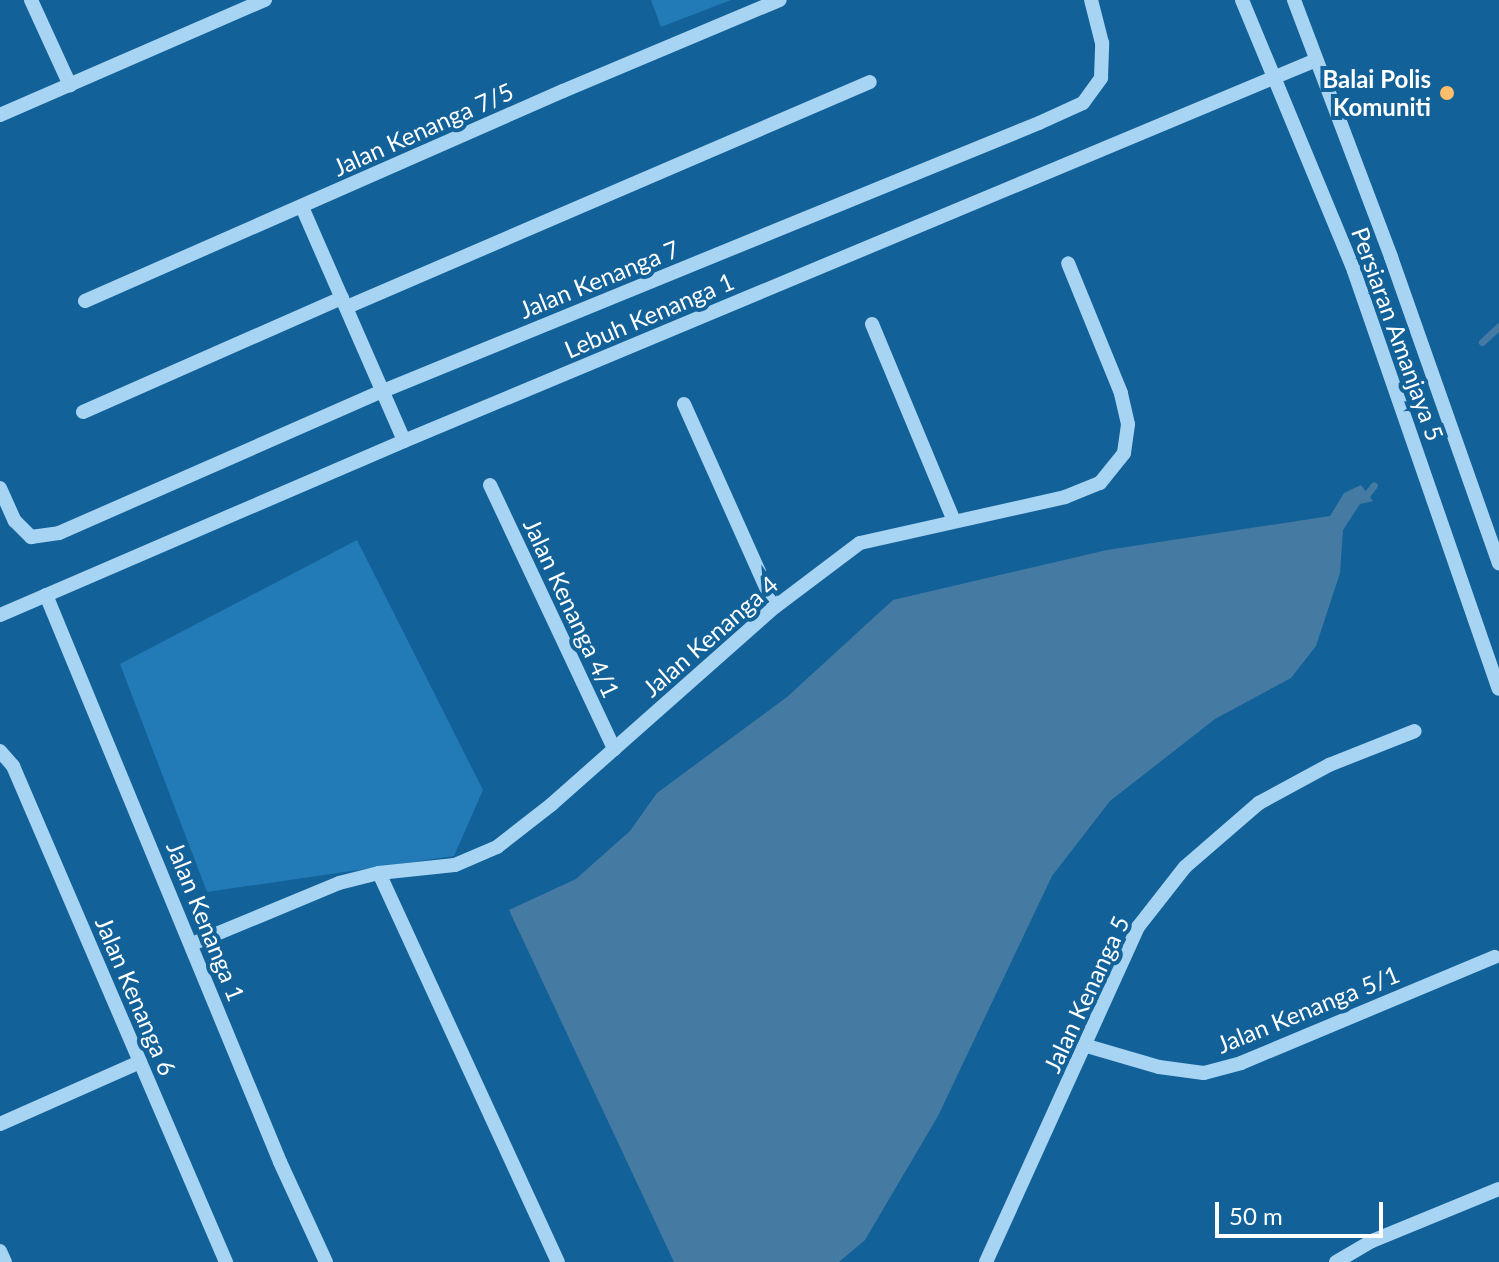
<!DOCTYPE html>
<style>
body{margin:0}
#map{position:relative;width:1499px;height:1262px;overflow:hidden;background:#136199;font-family:Lato,sans-serif}
div>[style]{position:absolute}
.green>*{inset:0;background:#227bb6}
.water>*{inset:0;background:#457ba3}
.stream>*{height:7px;margin:-3.5px;padding:0 3.5px;transform-origin:3.5px;border-radius:3.5px;background:#457ba3}
.minor>*{height:14px;margin:-7px;padding:0 7px;transform-origin:7px;border-radius:7px;background:#a7d4f3}
.dots>*{width:22px;height:22px;translate:-50% -50%;box-sizing:border-box;border:4px solid #136199;border-radius:50%}
span{translate:-50% -50%;white-space:nowrap;text-align:center;line-height:1.15;-webkit-text-stroke:8px #136199;paint-order:stroke}
.poi-label{font-size:24px;color:#fff;font-weight:700}
.right{translate:-100% -50%;text-align:right}
.street-label{font-size:24px;color:#fff}
.scale{position:absolute;left:1215px;top:1202px;width:168px;height:36px;box-sizing:border-box;border:4px solid #fff;border-top:0;padding-left:10px;font-size:24px;line-height:28px;white-space:nowrap;color:#fff;-webkit-text-stroke:6px #136199;paint-order:stroke}
</style>
<div id="map">
<div class="green">
<i style="clip-path:polygon(651px 0,731px 0,661px 27px)"></i>
<i style="clip-path:polygon(357px 540px,483px 790px,454px 856px,207px 892px,120px 664px)"></i>
</div>
<div class="water">
<i style="clip-path:polygon(1361px 485px,1373px 501px,1360px 504px,1343px 530px,1340px 573px,1316px 646px,1291px 678px,1215px 719px,1110px 801px,1052px 876px,938px 1116px,865px 1240px,839px 1262px,674px 1262px,509px 910px,576px 879px,630px 831px,657px 793px,787px 697px,893px 600px,1107px 550px,1330px 516px,1344px 493px)"></i>
</div>
<div class="stream">
<i style="left:1482px;top:342px;width:23px;rotate:-43deg"></i>
<i style="left:1359px;top:495px;width:8px;rotate:-7deg"></i>
<i style="left:1367px;top:494px;width:11px;rotate:-52deg"></i>
</div>
<div class="minor">
<i style="left:31px;top:0;width:94px;rotate:65.4deg"></i>
<i style="left:1242px;top:0;width:293px;rotate:67.5deg"></i>
<i style="left:1354px;top:271px;width:442px;rotate:70.9deg"></i>
<i style="left:1294px;top:0;width:275px;rotate:69.3deg"></i>
<i style="left:1391px;top:257px;width:325px;rotate:70.6deg"></i>
<i style="left:0;top:115px;width:289px;rotate:-23.5deg"></i>
<i style="left:302px;top:207px;width:255px;rotate:66.4deg"></i>
<i style="left:85px;top:301px;width:522px;rotate:-23.72deg"></i>
<i style="left:563px;top:91px;width:235px;rotate:-22.8deg"></i>
<i style="left:347px;top:307px;width:569px;rotate:-23.28deg"></i>
<i style="left:872px;top:324px;width:213px;rotate:67.4deg"></i>
<i style="left:684px;top:404px;width:222px;rotate:65.9deg"></i>
<i style="left:83px;top:412px;width:283px;rotate:-23.8deg"></i>
<i style="left:490px;top:485px;width:292px;rotate:64.8deg"></i>
<i style="left:0;top:488px;width:36px;rotate:66deg"></i>
<i style="left:15px;top:521px;width:23px;rotate:45deg"></i>
<i style="left:31px;top:537px;width:28px;rotate:-8deg"></i>
<i style="left:59px;top:533px;width:354px;rotate:-23.7deg"></i>
<i style="left:383px;top:391px;width:709px;rotate:-22.22deg"></i>
<i style="left:1039px;top:123px;width:48px;rotate:-24.4deg"></i>
<i style="left:1083px;top:103px;width:31px;rotate:-54deg"></i>
<i style="left:1101px;top:78px;width:35px;rotate:-88deg"></i>
<i style="left:1102px;top:43px;width:44px;rotate:-104.3deg"></i>
<i style="left:46px;top:595px;width:613px;rotate:67.57deg"></i>
<i style="left:280px;top:1162px;width:110px;rotate:65.3deg"></i>
<i style="left:0;top:615px;width:440px;rotate:-23.3deg"></i>
<i style="left:404px;top:441px;width:988px;rotate:-22.67deg"></i>
<i style="left:0;top:751px;width:20px;rotate:49deg"></i>
<i style="left:13px;top:766px;width:540px;rotate:66.76deg"></i>
<i style="left:379px;top:873px;width:428px;rotate:65.3deg"></i>
<i style="left:192px;top:944px;width:159px;rotate:-22.5deg"></i>
<i style="left:339px;top:883px;width:41px;rotate:-14deg"></i>
<i style="left:379px;top:873px;width:76px;rotate:-6deg"></i>
<i style="left:455px;top:865px;width:46px;rotate:-23.2deg"></i>
<i style="left:497px;top:847px;width:70px;rotate:-38deg"></i>
<i style="left:552px;top:804px;width:298px;rotate:-41.5deg"></i>
<i style="left:775px;top:607px;width:106px;rotate:-37deg"></i>
<i style="left:860px;top:543px;width:210px;rotate:-12.6deg"></i>
<i style="left:1065px;top:497px;width:38px;rotate:-22deg"></i>
<i style="left:1100px;top:483px;width:38px;rotate:-51deg"></i>
<i style="left:1124px;top:453px;width:29px;rotate:-82deg"></i>
<i style="left:1128px;top:424px;width:32px;rotate:-103deg"></i>
<i style="left:1121px;top:393px;width:140px;rotate:-112.2deg"></i>
<i style="left:1087px;top:1046px;width:75px;rotate:16.3deg"></i>
<i style="left:1159px;top:1067px;width:45px;rotate:7.6deg"></i>
<i style="left:1204px;top:1073px;width:38px;rotate:-15deg"></i>
<i style="left:1241px;top:1063px;width:275px;rotate:-22.7deg"></i>
<i style="left:0;top:1124px;width:153px;rotate:-23.9deg"></i>
<i style="left:0;top:1251px;width:12px;rotate:66deg"></i>
<i style="left:986px;top:1262px;width:368px;rotate:-65.6deg"></i>
<i style="left:1138px;top:927px;width:76px;rotate:-51.9deg"></i>
<i style="left:1185px;top:867px;width:98px;rotate:-40.9deg"></i>
<i style="left:1259px;top:803px;width:80px;rotate:-28.5deg"></i>
<i style="left:1329px;top:765px;width:92px;rotate:-21.6deg"></i>
<i style="left:1336px;top:1262px;width:42px;rotate:-30.3deg"></i>
<i style="left:1372px;top:1241px;width:137px;rotate:-22.3deg"></i>
</div>
<div class="dots">
<i style="left:1447px;top:93px;background:#ffbe69"></i>
</div>
<div class="poi-label">
<span class="right" style="left:1431px;top:93px">Balai Polis<br>Komuniti</span>
</div>
<div class="street-label">
<span style="left:423px;top:129px;rotate:-24deg">Jalan Kenanga 7/5</span>
<span style="left:599px;top:279px;rotate:-22deg">Jalan Kenanga 7</span>
<span style="left:649px;top:315px;rotate:-23deg">Lebuh Kenanga 1</span>
<span style="left:1398px;top:334px;rotate:70deg">Persiaran Amanjaya 5</span>
<span style="left:572px;top:608px;rotate:65deg">Jalan Kenanga 4/1</span>
<span style="left:710px;top:636px;rotate:-41deg">Jalan Kenanga 4</span>
<span style="left:206px;top:921px;rotate:68deg">Jalan Kenanga 1</span>
<span style="left:1086px;top:994px;rotate:-65deg">Jalan Kenanga 5</span>
<span style="left:136px;top:996px;rotate:67deg">Jalan Kenanga 6</span>
<span style="left:1308px;top:1009px;rotate:-22deg">Jalan Kenanga 5/1</span>
</div>
<div class="scale">50 m</div>
</div>
